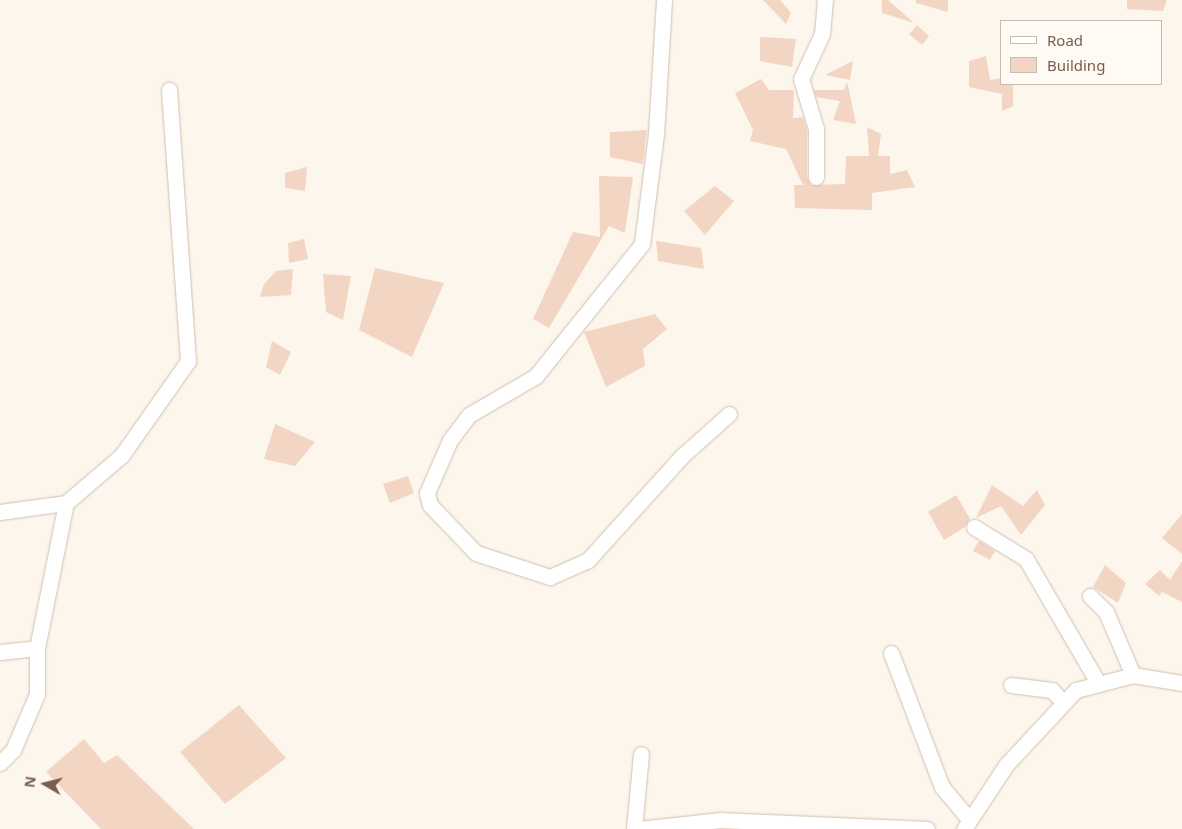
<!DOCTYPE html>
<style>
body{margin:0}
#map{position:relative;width:1182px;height:829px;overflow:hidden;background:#fdf6ec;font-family:"Noto Sans",sans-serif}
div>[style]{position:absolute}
.building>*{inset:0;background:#f3d5c3}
.roads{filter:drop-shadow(0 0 1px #d1beb0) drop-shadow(0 0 1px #d1beb0)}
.minor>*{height:15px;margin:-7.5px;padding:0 7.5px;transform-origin:7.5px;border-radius:7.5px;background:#fff}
span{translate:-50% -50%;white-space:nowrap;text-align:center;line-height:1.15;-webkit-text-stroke:4.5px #fffaf3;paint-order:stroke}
.legend{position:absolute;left:1000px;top:20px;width:162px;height:65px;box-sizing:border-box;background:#fffaf3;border:1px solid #cabbb1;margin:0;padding:6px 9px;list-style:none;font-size:15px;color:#7a5c4d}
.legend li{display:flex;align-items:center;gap:10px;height:25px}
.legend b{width:25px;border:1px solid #cabbb1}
.north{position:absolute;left:20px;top:759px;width:50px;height:50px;-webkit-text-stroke:4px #fffaf3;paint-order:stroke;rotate:278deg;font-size:14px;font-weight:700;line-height:20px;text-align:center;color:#7a5c4d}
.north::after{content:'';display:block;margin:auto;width:18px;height:22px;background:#7a5c4d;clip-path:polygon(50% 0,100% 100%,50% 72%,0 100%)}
</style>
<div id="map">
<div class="building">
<i style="clip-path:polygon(763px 0,780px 0,791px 13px,786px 24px)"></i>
<i style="clip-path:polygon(882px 0,888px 0,914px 23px,882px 13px)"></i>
<i style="clip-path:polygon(916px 0,948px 0,948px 12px,916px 3px)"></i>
<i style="clip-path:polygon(1127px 0,1167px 0,1163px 11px,1127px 9px)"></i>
<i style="clip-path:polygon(917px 25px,929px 36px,922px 45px,909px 34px)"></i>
<i style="clip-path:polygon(760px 37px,796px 39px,792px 67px,760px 61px)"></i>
<i style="clip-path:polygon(986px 56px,990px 80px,1001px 78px,1001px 84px,1013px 84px,1013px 106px,1002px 111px,1002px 94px,969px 87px,969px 61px)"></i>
<i style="clip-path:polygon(853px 61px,850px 80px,825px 75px)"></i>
<i style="clip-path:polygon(761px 79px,769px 90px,794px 90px,793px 118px,803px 117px,807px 130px,807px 177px,811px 185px,845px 184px,846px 156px,869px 156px,867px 127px,881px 134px,878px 156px,890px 156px,890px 174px,907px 170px,915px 187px,872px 193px,872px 210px,795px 208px,794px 185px,803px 185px,786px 149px,750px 141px,753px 130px,735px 93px)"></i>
<i style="clip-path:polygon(847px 82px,849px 90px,856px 124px,833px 120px,840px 101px,816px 97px,814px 90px,844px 90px)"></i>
<i style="clip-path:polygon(647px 130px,643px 164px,610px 157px,610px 132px)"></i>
<i style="clip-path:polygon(307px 167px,305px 191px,285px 188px,285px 173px)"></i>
<i style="clip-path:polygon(599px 176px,633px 177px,625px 233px,609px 226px,549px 328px,533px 319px,573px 232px,600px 237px)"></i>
<i style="clip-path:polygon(715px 186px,734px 201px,705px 235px,684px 211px)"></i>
<i style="clip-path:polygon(304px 239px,308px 259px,289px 263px,288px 243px)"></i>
<i style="clip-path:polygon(656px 241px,701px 248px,704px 269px,658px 261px)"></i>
<i style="clip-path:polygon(375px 268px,444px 283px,412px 357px,359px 330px)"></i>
<i style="clip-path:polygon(293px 269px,291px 295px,260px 297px,264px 284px,276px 271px)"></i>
<i style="clip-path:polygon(323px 274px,351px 276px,343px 320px,326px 312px)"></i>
<i style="clip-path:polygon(655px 314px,667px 329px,643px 349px,645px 366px,606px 387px,584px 332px)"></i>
<i style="clip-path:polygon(272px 341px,291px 352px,280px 375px,266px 367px)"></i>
<i style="clip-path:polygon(275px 424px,315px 442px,295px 466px,264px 459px)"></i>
<i style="clip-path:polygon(408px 476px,414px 493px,390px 503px,383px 484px)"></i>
<i style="clip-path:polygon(992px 485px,1023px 506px,1037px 490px,1045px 505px,1021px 535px,1001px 506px,976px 518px)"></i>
<i style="clip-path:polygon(956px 495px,970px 519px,965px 527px,944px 540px,928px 512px)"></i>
<i style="clip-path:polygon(1182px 514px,1182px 554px,1162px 538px)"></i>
<i style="clip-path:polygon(979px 541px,995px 551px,990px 560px,973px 551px)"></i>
<i style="clip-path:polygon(1182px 561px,1182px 602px,1162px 592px,1159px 596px,1145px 584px,1160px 570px,1170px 580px)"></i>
<i style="clip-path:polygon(1105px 565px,1126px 583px,1118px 603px,1093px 587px)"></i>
<i style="clip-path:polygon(239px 705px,286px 758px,225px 804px,180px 752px)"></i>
<i style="clip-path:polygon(84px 739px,104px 763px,117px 755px,194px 829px,101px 829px,46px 772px)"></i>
</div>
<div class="roads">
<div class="minor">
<i style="left:664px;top:0;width:134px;rotate:93.4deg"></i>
<i style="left:656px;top:134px;width:111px;rotate:97.3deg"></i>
<i style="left:642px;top:244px;width:169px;rotate:128.8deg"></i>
<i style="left:536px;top:376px;width:78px;rotate:149.8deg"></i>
<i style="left:469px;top:415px;width:31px;rotate:127deg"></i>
<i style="left:450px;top:440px;width:58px;rotate:113.5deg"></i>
<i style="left:427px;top:493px;width:12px;rotate:76deg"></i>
<i style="left:430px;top:505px;width:66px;rotate:46.2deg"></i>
<i style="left:476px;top:553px;width:78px;rotate:18deg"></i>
<i style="left:550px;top:577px;width:42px;rotate:-24.1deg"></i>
<i style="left:588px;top:560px;width:140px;rotate:-47.9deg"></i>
<i style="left:682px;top:456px;width:63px;rotate:-41.8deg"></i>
<i style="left:816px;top:177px;width:48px;rotate:-90deg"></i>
<i style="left:816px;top:129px;width:52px;rotate:-106.7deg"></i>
<i style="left:801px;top:79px;width:50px;rotate:-65deg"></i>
<i style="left:822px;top:34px;width:34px;rotate:-85deg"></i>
<i style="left:0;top:512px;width:67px;rotate:-7.8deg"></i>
<i style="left:66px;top:503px;width:74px;rotate:-40.6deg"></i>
<i style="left:122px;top:455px;width:115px;rotate:-54.9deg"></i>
<i style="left:188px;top:361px;width:272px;rotate:-94deg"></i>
<i style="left:974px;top:527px;width:61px;rotate:31.6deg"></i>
<i style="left:1026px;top:559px;width:141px;rotate:59.8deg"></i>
<i style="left:1090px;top:596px;width:23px;rotate:45deg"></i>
<i style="left:1106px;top:612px;width:69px;rotate:66.8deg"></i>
<i style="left:0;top:652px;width:37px;rotate:-6deg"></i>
<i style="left:891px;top:653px;width:143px;rotate:69.2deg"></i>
<i style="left:942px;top:787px;width:40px;rotate:50deg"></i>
<i style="left:1011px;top:685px;width:41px;rotate:7deg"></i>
<i style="left:1052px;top:690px;width:15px;rotate:48deg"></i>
<i style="left:0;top:763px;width:18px;rotate:-45deg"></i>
<i style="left:13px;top:750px;width:61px;rotate:-66.8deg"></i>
<i style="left:37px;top:694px;width:46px;rotate:-90deg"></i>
<i style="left:37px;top:648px;width:148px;rotate:-78.7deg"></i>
<i style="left:634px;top:829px;width:75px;rotate:-84.7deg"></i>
<i style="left:639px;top:829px;width:82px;rotate:-6.3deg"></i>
<i style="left:721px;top:820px;width:206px;rotate:2.5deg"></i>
<i style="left:964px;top:829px;width:77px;rotate:-56.7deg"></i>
<i style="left:1006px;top:765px;width:103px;rotate:-47deg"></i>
<i style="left:1076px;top:690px;width:59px;rotate:-14.7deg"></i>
<i style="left:1133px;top:675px;width:50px;rotate:9.3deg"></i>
</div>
</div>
<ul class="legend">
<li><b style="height:6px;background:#fff"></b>Road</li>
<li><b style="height:14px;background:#f3d5c3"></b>Building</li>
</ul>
<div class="north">N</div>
</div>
